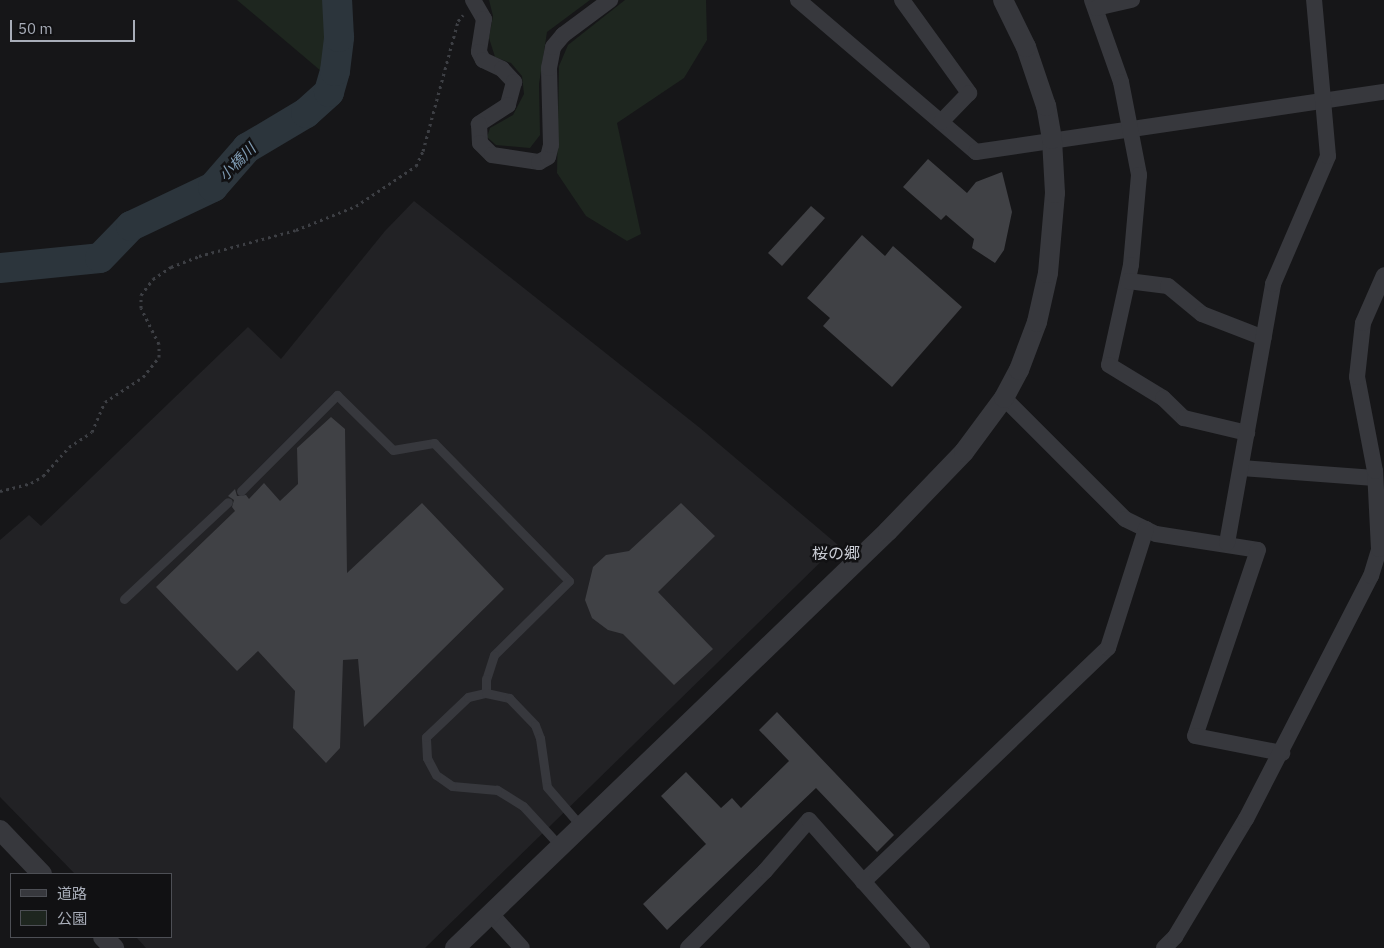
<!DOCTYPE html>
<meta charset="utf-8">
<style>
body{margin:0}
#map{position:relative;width:1384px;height:948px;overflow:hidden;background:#161618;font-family:"IBM Plex Sans","Noto Sans JP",sans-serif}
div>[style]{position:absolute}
.built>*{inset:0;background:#222225}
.green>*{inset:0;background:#1e261f}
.river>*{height:30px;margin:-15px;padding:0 15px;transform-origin:15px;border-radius:15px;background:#2c353c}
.building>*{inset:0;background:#404145}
.path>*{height:3px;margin-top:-1.5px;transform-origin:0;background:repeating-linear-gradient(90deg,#3d3f44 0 2.5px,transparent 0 6.5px)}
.service>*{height:9px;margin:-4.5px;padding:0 4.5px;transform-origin:4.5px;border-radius:4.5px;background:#37383d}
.minor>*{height:16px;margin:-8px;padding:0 8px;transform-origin:8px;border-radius:8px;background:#37383d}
.tertiary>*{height:20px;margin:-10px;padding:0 10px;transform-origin:10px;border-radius:10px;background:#37383d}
span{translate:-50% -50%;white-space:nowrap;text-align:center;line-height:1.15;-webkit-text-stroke:5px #111113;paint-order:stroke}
.water-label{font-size:15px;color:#7f9bb3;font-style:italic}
.quarter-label{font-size:16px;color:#c9ccd4}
.legend{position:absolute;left:10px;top:873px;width:162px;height:65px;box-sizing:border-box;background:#111113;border:1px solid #4d4f55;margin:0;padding:6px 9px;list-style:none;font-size:15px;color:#a8adb8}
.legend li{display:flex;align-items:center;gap:10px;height:25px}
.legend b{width:25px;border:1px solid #4d4f55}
.scale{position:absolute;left:10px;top:20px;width:125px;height:22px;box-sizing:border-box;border:2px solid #a8adb8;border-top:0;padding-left:6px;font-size:15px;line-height:18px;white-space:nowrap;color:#a8adb8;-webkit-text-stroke:4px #111113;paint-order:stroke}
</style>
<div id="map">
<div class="built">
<i style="clip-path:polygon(414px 201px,700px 428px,838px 545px,425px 948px,146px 948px,136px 937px,171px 937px,171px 874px,75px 874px,0 797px,0 540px,29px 515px,41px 526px,248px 327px,281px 359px,385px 231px)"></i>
</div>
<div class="green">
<i style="clip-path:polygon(237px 0,329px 0,330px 16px,321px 71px)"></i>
<i style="clip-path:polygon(489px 0,590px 0,547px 32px,539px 84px,540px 135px,530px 148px,496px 145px,487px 137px,490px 128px,513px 115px,524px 94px,522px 76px,511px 63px,495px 57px,489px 38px,493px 16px)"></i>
<i style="clip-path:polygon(625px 0,706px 0,707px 40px,684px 78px,617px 123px,641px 234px,627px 241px,586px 216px,557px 173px,559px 66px,568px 45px)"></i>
</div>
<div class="river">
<i style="left:0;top:268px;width:100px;rotate:-5.7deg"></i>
<i style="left:100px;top:258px;width:45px;rotate:-45.9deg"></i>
<i style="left:131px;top:226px;width:91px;rotate:-25.4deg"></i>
<i style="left:213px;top:187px;width:52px;rotate:-48.9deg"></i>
<i style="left:247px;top:148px;width:69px;rotate:-30.7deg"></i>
<i style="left:306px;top:113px;width:31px;rotate:-42deg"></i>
<i style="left:329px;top:92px;width:22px;rotate:-74deg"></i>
<i style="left:335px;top:71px;width:34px;rotate:-83deg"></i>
<i style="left:339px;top:37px;width:37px;rotate:-93deg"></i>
</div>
<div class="building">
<i style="clip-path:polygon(928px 159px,967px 193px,976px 182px,1002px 172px,1012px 212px,1004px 250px,995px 263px,972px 248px,974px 239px,946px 215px,941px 220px,903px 187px)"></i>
<i style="clip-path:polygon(811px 206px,825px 218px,782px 266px,768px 253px)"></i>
<i style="clip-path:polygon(862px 235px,885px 256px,893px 246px,962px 307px,892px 387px,823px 326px,830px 318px,807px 298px)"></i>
<i style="clip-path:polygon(331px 417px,345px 429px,347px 573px,422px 503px,504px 589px,364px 727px,358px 659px,343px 660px,340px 748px,326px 763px,293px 728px,295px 691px,258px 651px,237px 671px,156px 587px,235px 511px,232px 507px,234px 500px,228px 496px,235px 489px,237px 496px,246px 495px,249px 499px,264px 483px,280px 501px,298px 484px,297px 448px)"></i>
<i style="clip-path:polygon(681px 503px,715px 536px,658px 592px,713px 649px,674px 685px,623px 634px,608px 630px,592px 618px,585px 600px,593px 567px,606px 555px,629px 551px)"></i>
<i style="clip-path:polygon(777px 712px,894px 835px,877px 852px,816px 788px,667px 930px,643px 904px,706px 844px,661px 796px,686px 772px,721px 808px,732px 798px,741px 808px,789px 761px,759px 730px)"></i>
</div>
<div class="path">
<i style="left:0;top:491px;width:32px;rotate:-14deg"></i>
<i style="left:31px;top:483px;width:14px;rotate:-30deg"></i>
<i style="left:43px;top:476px;width:39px;rotate:-48deg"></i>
<i style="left:69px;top:447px;width:27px;rotate:-33deg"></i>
<i style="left:92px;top:432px;width:33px;rotate:-67deg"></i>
<i style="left:105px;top:402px;width:45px;rotate:-33.3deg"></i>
<i style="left:143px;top:377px;width:26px;rotate:-51deg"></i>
<i style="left:159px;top:357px;width:13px;rotate:-90deg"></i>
<i style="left:159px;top:344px;width:40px;rotate:-116.6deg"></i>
<i style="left:141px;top:308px;width:13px;rotate:-90deg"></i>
<i style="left:141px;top:295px;width:20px;rotate:-53deg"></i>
<i style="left:153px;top:279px;width:22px;rotate:-34deg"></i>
<i style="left:171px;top:267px;width:30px;rotate:-21deg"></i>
<i style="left:199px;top:256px;width:100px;rotate:-15deg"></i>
<i style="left:296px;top:230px;width:65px;rotate:-21.8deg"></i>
<i style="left:356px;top:206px;width:72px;rotate:-33.7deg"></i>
<i style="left:416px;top:166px;width:17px;rotate:-65deg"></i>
<i style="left:423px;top:151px;width:135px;rotate:-74.9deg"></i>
<i style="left:458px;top:21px;width:8px;rotate:-50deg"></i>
</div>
<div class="service">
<i style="left:241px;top:491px;width:136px;rotate:-45deg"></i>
<i style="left:337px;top:395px;width:78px;rotate:44.5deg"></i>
<i style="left:393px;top:450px;width:42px;rotate:-9.7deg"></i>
<i style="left:434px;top:443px;width:193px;rotate:45.6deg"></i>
<i style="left:569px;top:581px;width:105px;rotate:135.4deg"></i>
<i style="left:494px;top:655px;width:25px;rotate:108deg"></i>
<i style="left:486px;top:679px;width:14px;rotate:90deg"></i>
<i style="left:124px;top:599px;width:142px;rotate:-43deg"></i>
<i style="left:559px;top:845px;width:53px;rotate:-132.7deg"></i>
<i style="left:523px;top:806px;width:31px;rotate:-148deg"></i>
<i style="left:497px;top:790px;width:45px;rotate:-174.9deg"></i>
<i style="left:452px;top:786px;width:19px;rotate:-145deg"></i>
<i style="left:436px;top:775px;width:19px;rotate:-118deg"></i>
<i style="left:427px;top:758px;width:21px;rotate:-93deg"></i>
<i style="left:426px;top:737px;width:58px;rotate:-43.6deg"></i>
<i style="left:468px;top:697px;width:18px;rotate:-13deg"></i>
<i style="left:486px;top:693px;width:24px;rotate:12deg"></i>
<i style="left:509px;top:698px;width:37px;rotate:46deg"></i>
<i style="left:535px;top:725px;width:14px;rotate:69deg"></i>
<i style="left:540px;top:738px;width:49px;rotate:81.9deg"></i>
<i style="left:547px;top:787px;width:50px;rotate:49deg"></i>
</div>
<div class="minor">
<i style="left:473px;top:0;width:22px;rotate:60deg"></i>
<i style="left:484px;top:19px;width:33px;rotate:99deg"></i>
<i style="left:479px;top:52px;width:9px;rotate:63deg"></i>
<i style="left:483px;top:60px;width:21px;rotate:25deg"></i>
<i style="left:502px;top:69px;width:18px;rotate:47deg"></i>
<i style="left:514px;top:82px;width:24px;rotate:105deg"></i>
<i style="left:508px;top:105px;width:35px;rotate:147deg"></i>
<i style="left:479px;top:124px;width:19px;rotate:87deg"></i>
<i style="left:480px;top:143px;width:17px;rotate:45deg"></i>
<i style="left:492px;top:155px;width:48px;rotate:8.5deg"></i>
<i style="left:539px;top:162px;width:10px;rotate:-29deg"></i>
<i style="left:548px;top:157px;width:12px;rotate:-76deg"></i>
<i style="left:551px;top:145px;width:77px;rotate:-91.5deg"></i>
<i style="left:549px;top:68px;width:21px;rotate:-79deg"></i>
<i style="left:553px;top:47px;width:16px;rotate:-50deg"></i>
<i style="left:563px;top:35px;width:59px;rotate:-36.7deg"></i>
<i style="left:798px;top:0;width:234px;rotate:40.5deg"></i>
<i style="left:976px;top:152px;width:412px;rotate:-8.4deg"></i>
<i style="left:902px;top:0;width:115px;rotate:54.2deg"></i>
<i style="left:969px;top:93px;width:40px;rotate:134deg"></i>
<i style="left:1092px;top:0;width:87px;rotate:70.5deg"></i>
<i style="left:1121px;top:82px;width:95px;rotate:79deg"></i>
<i style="left:1139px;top:175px;width:90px;rotate:95.1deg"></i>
<i style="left:1131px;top:265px;width:102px;rotate:102.4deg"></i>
<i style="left:1109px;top:365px;width:63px;rotate:31.4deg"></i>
<i style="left:1163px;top:398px;width:29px;rotate:44deg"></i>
<i style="left:1184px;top:418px;width:65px;rotate:13.4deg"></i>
<i style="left:1096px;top:8px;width:37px;rotate:-13deg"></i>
<i style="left:1128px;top:281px;width:40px;rotate:7.1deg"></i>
<i style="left:1168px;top:286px;width:44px;rotate:39.5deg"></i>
<i style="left:1202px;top:314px;width:66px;rotate:21.2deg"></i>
<i style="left:1004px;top:398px;width:171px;rotate:45deg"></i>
<i style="left:1125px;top:519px;width:34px;rotate:26deg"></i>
<i style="left:1156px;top:534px;width:103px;rotate:8.9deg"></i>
<i style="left:1258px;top:550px;width:196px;rotate:108.7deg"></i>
<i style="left:1195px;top:736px;width:89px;rotate:11.1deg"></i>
<i style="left:1241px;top:468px;width:134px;rotate:4.3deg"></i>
<i style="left:1227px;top:543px;width:263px;rotate:-79.9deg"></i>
<i style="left:1273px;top:284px;width:139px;rotate:-66.7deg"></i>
<i style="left:1328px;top:156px;width:157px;rotate:-95.1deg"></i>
<i style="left:863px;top:882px;width:339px;rotate:-43.7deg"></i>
<i style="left:1108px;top:648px;width:125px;rotate:-72.3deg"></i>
<i style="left:490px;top:913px;width:47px;rotate:47.6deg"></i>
<i style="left:688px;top:948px;width:109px;rotate:-45deg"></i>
<i style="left:765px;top:871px;width:67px;rotate:-49.2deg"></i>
<i style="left:809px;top:820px;width:171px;rotate:48.6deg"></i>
<i style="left:1164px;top:948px;width:16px;rotate:-45deg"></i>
<i style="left:1175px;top:937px;width:138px;rotate:-59deg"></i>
<i style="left:1246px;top:819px;width:273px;rotate:-62.8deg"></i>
<i style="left:1371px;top:576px;width:28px;rotate:-73deg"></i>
<i style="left:1379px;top:549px;width:78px;rotate:-92.9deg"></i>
<i style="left:1375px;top:471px;width:96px;rotate:-100.8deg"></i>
<i style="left:1357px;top:377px;width:54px;rotate:-83.7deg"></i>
<i style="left:1363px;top:323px;width:52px;rotate:-66.4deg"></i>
</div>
<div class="tertiary">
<i style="left:0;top:830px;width:61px;rotate:46.3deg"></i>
<i style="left:103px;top:937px;width:16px;rotate:45deg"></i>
<i style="left:455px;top:948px;width:601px;rotate:-43.92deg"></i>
<i style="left:888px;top:531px;width:110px;rotate:-46.1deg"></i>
<i style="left:964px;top:452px;width:67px;rotate:-53.5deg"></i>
<i style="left:1004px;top:398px;width:32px;rotate:-62deg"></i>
<i style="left:1019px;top:370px;width:51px;rotate:-69.4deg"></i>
<i style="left:1037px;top:322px;width:50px;rotate:-77.3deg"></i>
<i style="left:1048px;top:273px;width:80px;rotate:-85deg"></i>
<i style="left:1055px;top:193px;width:54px;rotate:-93.2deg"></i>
<i style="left:1052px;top:139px;width:34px;rotate:-100deg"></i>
<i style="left:1046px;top:106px;width:62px;rotate:-108.7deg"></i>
<i style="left:1026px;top:47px;width:52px;rotate:-116.1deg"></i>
</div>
<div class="water-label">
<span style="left:237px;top:162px;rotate:-45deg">小橋川</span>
</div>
<div class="quarter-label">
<span style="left:836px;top:553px">桜の郷</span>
</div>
<ul class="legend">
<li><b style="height:6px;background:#37383d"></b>道路</li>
<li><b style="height:14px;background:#1e261f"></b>公園</li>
</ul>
<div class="scale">50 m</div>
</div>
